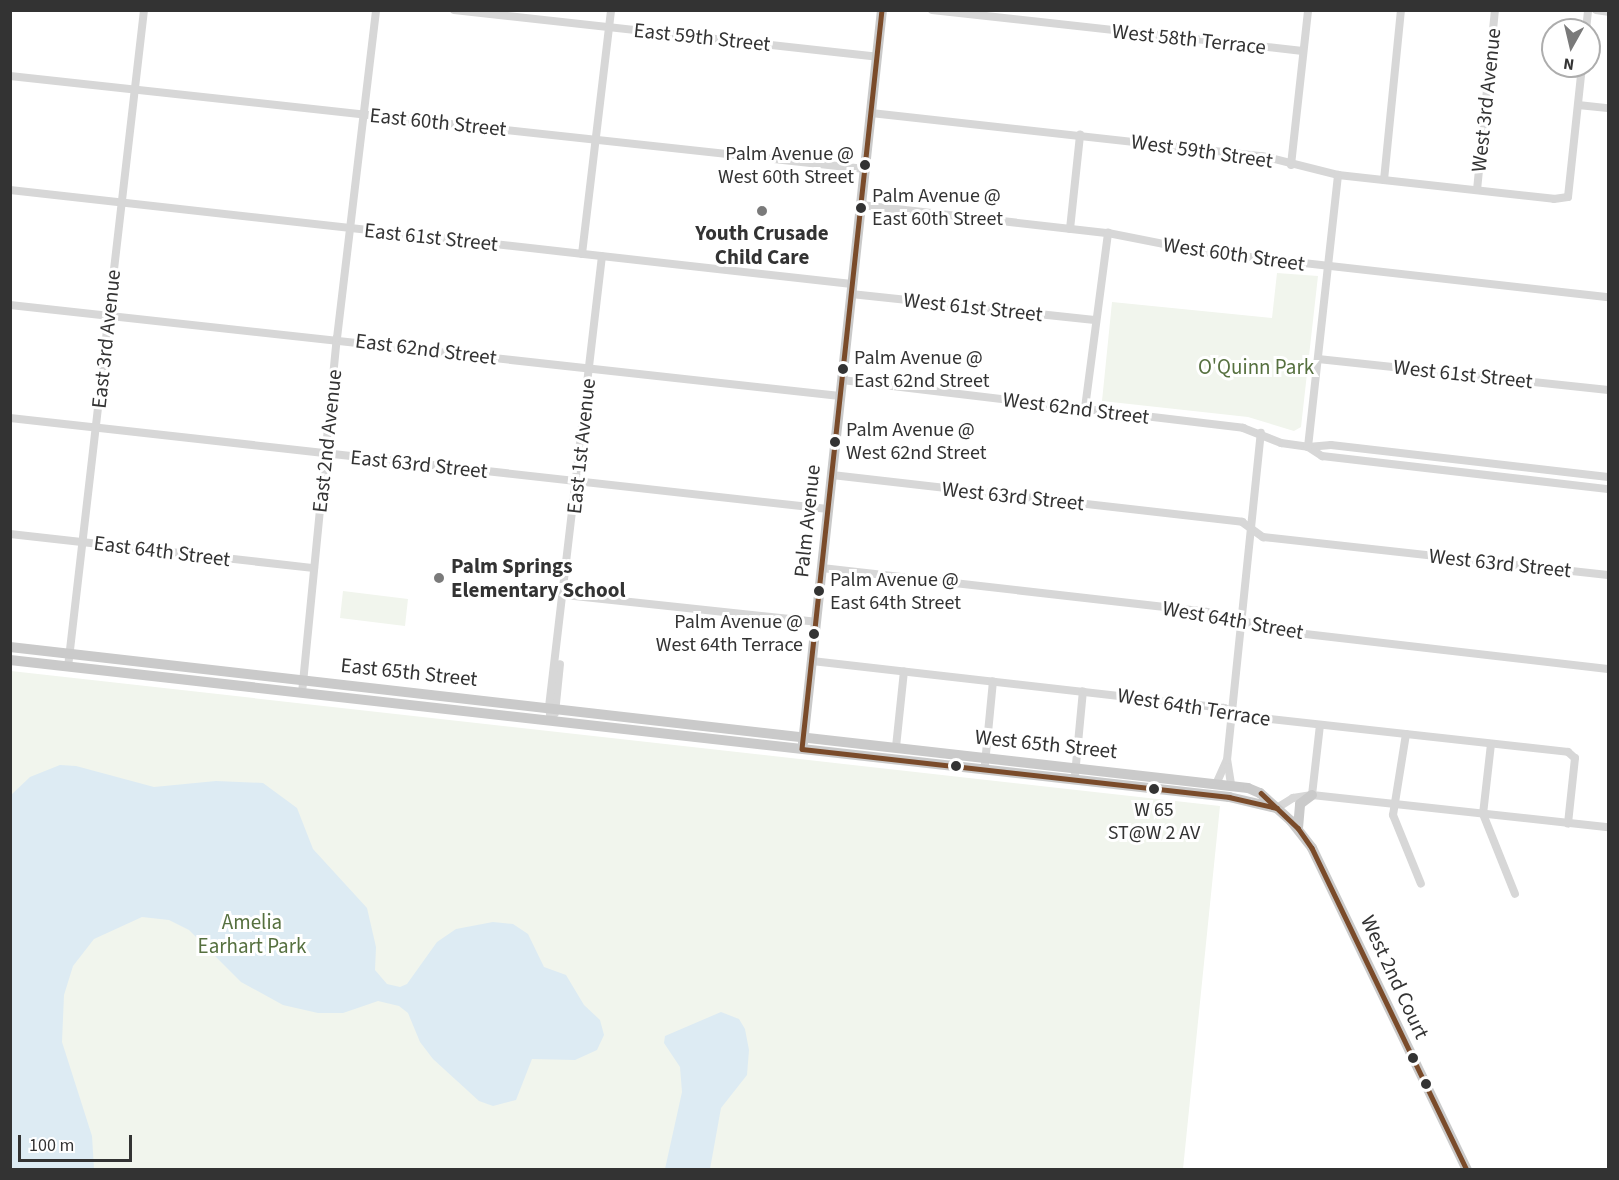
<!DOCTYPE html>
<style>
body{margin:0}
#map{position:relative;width:1619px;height:1180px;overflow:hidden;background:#fff;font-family:"Source Sans 3",sans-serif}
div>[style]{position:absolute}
.green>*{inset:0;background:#f1f5ed}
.water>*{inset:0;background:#ddebf3}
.minor>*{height:8px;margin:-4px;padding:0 4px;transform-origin:4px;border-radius:4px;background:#d7d7d7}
.major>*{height:10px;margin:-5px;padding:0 5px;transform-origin:5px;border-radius:5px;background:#cacaca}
.bus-1>*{height:4.5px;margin:-2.25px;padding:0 2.25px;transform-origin:2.25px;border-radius:2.25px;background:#7a4b2a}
.dots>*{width:16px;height:16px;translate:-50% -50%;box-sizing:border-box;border:3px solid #fff;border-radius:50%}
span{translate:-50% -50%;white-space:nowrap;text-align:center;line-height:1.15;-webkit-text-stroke:6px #fff;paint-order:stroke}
.bus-label{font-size:20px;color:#333}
.right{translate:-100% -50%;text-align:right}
.left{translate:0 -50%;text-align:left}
.street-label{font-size:21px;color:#333}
.poi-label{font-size:21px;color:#333;font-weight:700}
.park-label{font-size:21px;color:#56703f}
.frame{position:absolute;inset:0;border:12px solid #333;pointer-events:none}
.north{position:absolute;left:1541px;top:18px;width:60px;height:60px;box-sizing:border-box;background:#fff;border:2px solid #adadad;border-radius:50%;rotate:188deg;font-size:16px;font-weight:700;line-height:24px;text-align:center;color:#333}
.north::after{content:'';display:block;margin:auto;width:21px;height:27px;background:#7a7a7a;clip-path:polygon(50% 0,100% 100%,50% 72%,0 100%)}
.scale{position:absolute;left:18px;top:1135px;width:114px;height:27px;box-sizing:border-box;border:3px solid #333;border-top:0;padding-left:8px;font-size:18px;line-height:21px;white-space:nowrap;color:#333;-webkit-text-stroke:4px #fff;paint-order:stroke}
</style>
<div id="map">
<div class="green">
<i style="clip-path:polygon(1277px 273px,1318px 276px,1301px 427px,1294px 431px,1248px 417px,1102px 401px,1112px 302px,1272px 318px)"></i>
<i style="clip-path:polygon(343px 591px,408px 599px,405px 626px,340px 618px)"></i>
<i style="clip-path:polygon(11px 671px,1220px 806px,1183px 1169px,11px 1170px)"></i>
</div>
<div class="water">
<i style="clip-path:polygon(60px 765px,76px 766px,154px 787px,216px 781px,263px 783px,297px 808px,313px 849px,367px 908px,376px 947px,375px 970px,387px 984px,400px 987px,407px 984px,437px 942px,456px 929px,493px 922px,513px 924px,528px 934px,544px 967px,566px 975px,584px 1005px,600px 1020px,604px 1035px,597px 1050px,575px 1060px,532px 1059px,516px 1100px,493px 1106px,479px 1101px,433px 1059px,420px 1042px,408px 1013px,399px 1006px,378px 1001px,343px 1013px,318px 1013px,283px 1005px,241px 982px,189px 930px,169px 920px,142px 917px,94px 939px,73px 966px,64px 995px,62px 1042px,92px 1136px,94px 1169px,11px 1169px,11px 795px,30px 777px)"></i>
<i style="clip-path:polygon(721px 1012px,739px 1019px,745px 1029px,749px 1050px,747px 1075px,721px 1108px,710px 1169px,665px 1169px,682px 1092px,680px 1067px,664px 1043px,665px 1036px)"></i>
</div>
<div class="minor">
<i style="left:454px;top:10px;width:426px;rotate:6.3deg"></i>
<i style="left:932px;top:10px;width:373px;rotate:6.3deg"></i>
<i style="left:1596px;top:10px;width:12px;rotate:9deg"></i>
<i style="left:1586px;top:30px;width:20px;rotate:-84deg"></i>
<i style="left:10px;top:76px;width:860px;rotate:6.21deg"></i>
<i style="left:1578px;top:105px;width:30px;rotate:6deg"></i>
<i style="left:871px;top:113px;width:393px;rotate:6.3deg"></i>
<i style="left:1262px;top:156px;width:78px;rotate:14deg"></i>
<i style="left:1338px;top:175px;width:217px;rotate:6.3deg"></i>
<i style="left:1554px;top:199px;width:14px;rotate:-8deg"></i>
<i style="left:1568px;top:197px;width:132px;rotate:-83.9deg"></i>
<i style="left:1291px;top:165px;width:156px;rotate:-83.7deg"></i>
<i style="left:1384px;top:180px;width:171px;rotate:-84.3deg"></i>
<i style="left:10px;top:190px;width:847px;rotate:6.37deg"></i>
<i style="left:1477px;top:190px;width:181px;rotate:-84.3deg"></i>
<i style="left:861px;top:205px;width:249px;rotate:6.5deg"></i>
<i style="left:1108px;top:233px;width:99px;rotate:11.1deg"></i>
<i style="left:1205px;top:252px;width:406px;rotate:6.4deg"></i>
<i style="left:1070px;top:229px;width:95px;rotate:-83.9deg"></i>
<i style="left:582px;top:254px;width:246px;rotate:-83.2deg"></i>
<i style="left:851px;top:294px;width:245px;rotate:6.1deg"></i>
<i style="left:10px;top:305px;width:835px;rotate:6.26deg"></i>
<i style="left:1318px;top:359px;width:292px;rotate:6.1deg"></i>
<i style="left:842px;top:380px;width:404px;rotate:6.8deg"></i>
<i style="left:1243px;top:428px;width:41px;rotate:21.5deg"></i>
<i style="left:1281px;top:443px;width:27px;rotate:8deg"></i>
<i style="left:1308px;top:447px;width:23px;rotate:-5deg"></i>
<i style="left:1331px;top:445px;width:279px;rotate:6.6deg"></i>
<i style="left:1085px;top:408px;width:177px;rotate:-82.5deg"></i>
<i style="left:10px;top:418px;width:823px;rotate:6.35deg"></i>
<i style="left:1308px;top:447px;width:17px;rotate:33deg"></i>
<i style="left:1322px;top:456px;width:288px;rotate:6.6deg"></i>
<i style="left:1308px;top:447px;width:274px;rotate:-83.7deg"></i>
<i style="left:832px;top:475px;width:413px;rotate:6.5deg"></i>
<i style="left:1242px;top:522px;width:26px;rotate:36deg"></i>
<i style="left:1263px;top:537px;width:347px;rotate:6.3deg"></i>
<i style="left:10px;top:534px;width:306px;rotate:6.4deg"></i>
<i style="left:822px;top:568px;width:387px;rotate:6.5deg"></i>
<i style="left:1206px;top:612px;width:84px;rotate:13.7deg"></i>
<i style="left:1288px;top:632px;width:322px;rotate:6.6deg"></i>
<i style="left:565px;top:595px;width:252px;rotate:6.1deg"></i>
<i style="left:812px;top:661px;width:415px;rotate:6.5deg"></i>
<i style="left:1224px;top:708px;width:21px;rotate:23deg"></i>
<i style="left:1243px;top:716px;width:327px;rotate:6.3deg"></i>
<i style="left:1568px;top:752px;width:9px;rotate:41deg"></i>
<i style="left:1575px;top:758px;width:66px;rotate:96.1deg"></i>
<i style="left:68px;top:667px;width:661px;rotate:-83.4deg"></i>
<i style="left:302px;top:693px;width:357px;rotate:-84.4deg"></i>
<i style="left:337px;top:338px;width:330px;rotate:-83.2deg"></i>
<i style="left:555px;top:713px;width:49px;rotate:-84.2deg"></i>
<i style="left:551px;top:721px;width:14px;rotate:-98deg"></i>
<i style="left:549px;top:707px;width:454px;rotate:-83.3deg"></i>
<i style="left:1406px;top:734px;width:82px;rotate:99.1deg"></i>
<i style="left:1393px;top:815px;width:74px;rotate:67.9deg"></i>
<i style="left:1491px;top:744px;width:70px;rotate:96.5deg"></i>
<i style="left:1483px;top:814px;width:86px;rotate:68.2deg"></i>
<i style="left:896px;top:747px;width:76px;rotate:-84deg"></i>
<i style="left:985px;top:764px;width:83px;rotate:-84.5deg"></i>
<i style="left:1075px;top:775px;width:84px;rotate:-84.6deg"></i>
<i style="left:1217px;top:782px;width:24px;rotate:-66deg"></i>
<i style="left:1231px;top:784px;width:24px;rotate:-99deg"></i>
<i style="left:1227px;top:760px;width:329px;rotate:-84.1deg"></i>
<i style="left:1312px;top:795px;width:70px;rotate:-83.5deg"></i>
<i style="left:1277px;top:808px;width:19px;rotate:-32deg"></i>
<i style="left:1293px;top:798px;width:19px;rotate:-9deg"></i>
<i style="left:1312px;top:795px;width:298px;rotate:6.2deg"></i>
</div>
<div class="major">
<i style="left:10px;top:647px;width:1246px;rotate:6.5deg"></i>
<i style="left:1248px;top:788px;width:13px;rotate:23deg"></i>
<i style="left:1260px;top:793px;width:42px;rotate:42.1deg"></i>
<i style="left:1291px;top:821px;width:34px;rotate:52deg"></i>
<i style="left:1312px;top:848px;width:357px;rotate:64.3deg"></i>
<i style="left:10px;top:660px;width:1227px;rotate:6.41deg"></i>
<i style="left:1229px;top:797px;width:48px;rotate:13.2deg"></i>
<i style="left:803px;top:743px;width:737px;rotate:-83.85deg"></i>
<i style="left:1298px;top:828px;width:24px;rotate:-85deg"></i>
<i style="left:1300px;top:804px;width:15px;rotate:-37deg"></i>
</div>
<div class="bus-1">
<i style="left:882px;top:10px;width:743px;rotate:96.18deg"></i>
<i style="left:802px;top:749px;width:430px;rotate:6.4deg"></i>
<i style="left:1229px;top:797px;width:49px;rotate:12.9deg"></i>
<i style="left:1261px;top:793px;width:51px;rotate:43.4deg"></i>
<i style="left:1298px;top:828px;width:24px;rotate:55deg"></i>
<i style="left:1312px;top:848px;width:357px;rotate:64.3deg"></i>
</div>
<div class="dots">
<i style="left:865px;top:165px;background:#333"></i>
<i style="left:861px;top:208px;background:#333"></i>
<i style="left:762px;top:211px;background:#7a7a7a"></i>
<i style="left:843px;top:369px;background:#333"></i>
<i style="left:835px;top:442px;background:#333"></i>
<i style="left:439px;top:578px;background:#7a7a7a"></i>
<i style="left:819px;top:591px;background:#333"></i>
<i style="left:814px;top:634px;background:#333"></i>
<i style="left:956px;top:766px;background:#333"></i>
<i style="left:1154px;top:789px;background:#333"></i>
<i style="left:1413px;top:1058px;background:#333"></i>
<i style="left:1426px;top:1084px;background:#333"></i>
</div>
<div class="bus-label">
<span class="right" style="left:854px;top:166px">Palm Avenue @<br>West 60th Street</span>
<span class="left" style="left:872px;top:208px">Palm Avenue @<br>East 60th Street</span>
<span class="left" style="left:854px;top:370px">Palm Avenue @<br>East 62nd Street</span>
<span class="left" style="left:846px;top:442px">Palm Avenue @<br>West 62nd Street</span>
<span class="left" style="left:830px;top:592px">Palm Avenue @<br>East 64th Street</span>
<span class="right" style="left:803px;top:634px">Palm Avenue @<br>West 64th Terrace</span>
<span style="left:1154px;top:822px">W 65<br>ST@W 2 AV</span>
</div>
<div class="street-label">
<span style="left:702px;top:37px;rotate:6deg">East 59th Street</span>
<span style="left:1189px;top:39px;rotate:6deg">West 58th Terrace</span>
<span style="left:1486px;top:100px;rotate:-84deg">West 3rd Avenue</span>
<span style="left:438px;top:122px;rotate:6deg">East 60th Street</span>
<span style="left:1202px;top:151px;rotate:8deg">West 59th Street</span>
<span style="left:431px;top:237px;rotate:6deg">East 61st Street</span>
<span style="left:1234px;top:254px;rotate:8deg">West 60th Street</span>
<span style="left:973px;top:307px;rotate:6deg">West 61st Street</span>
<span style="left:106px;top:339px;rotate:-84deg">East 3rd Avenue</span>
<span style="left:426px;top:349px;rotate:7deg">East 62nd Street</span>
<span style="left:1463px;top:374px;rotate:6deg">West 61st Street</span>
<span style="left:1076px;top:408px;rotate:7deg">West 62nd Street</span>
<span style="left:327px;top:441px;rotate:-84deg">East 2nd Avenue</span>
<span style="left:581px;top:446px;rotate:-84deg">East 1st Avenue</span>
<span style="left:419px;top:464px;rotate:6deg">East 63rd Street</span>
<span style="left:1013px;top:496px;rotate:6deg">West 63rd Street</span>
<span style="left:807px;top:521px;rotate:-84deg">Palm Avenue</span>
<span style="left:162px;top:551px;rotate:7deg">East 64th Street</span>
<span style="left:1500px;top:563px;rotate:6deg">West 63rd Street</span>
<span style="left:1233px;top:620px;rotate:10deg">West 64th Street</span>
<span style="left:409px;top:672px;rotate:6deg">East 65th Street</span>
<span style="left:1194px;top:707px;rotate:9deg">West 64th Terrace</span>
<span style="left:1046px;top:744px;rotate:6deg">West 65th Street</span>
<span style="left:1395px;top:977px;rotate:65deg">West 2nd Court</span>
</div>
<div class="poi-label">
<span style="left:762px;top:245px">Youth Crusade<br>Child Care</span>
<span class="left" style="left:451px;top:578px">Palm Springs<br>Elementary School</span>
</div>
<div class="park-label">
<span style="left:1256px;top:367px">O'Quinn Park</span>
<span style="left:252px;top:934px">Amelia<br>Earhart Park</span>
</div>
<div class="frame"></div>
<div class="north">N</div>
<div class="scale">100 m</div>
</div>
